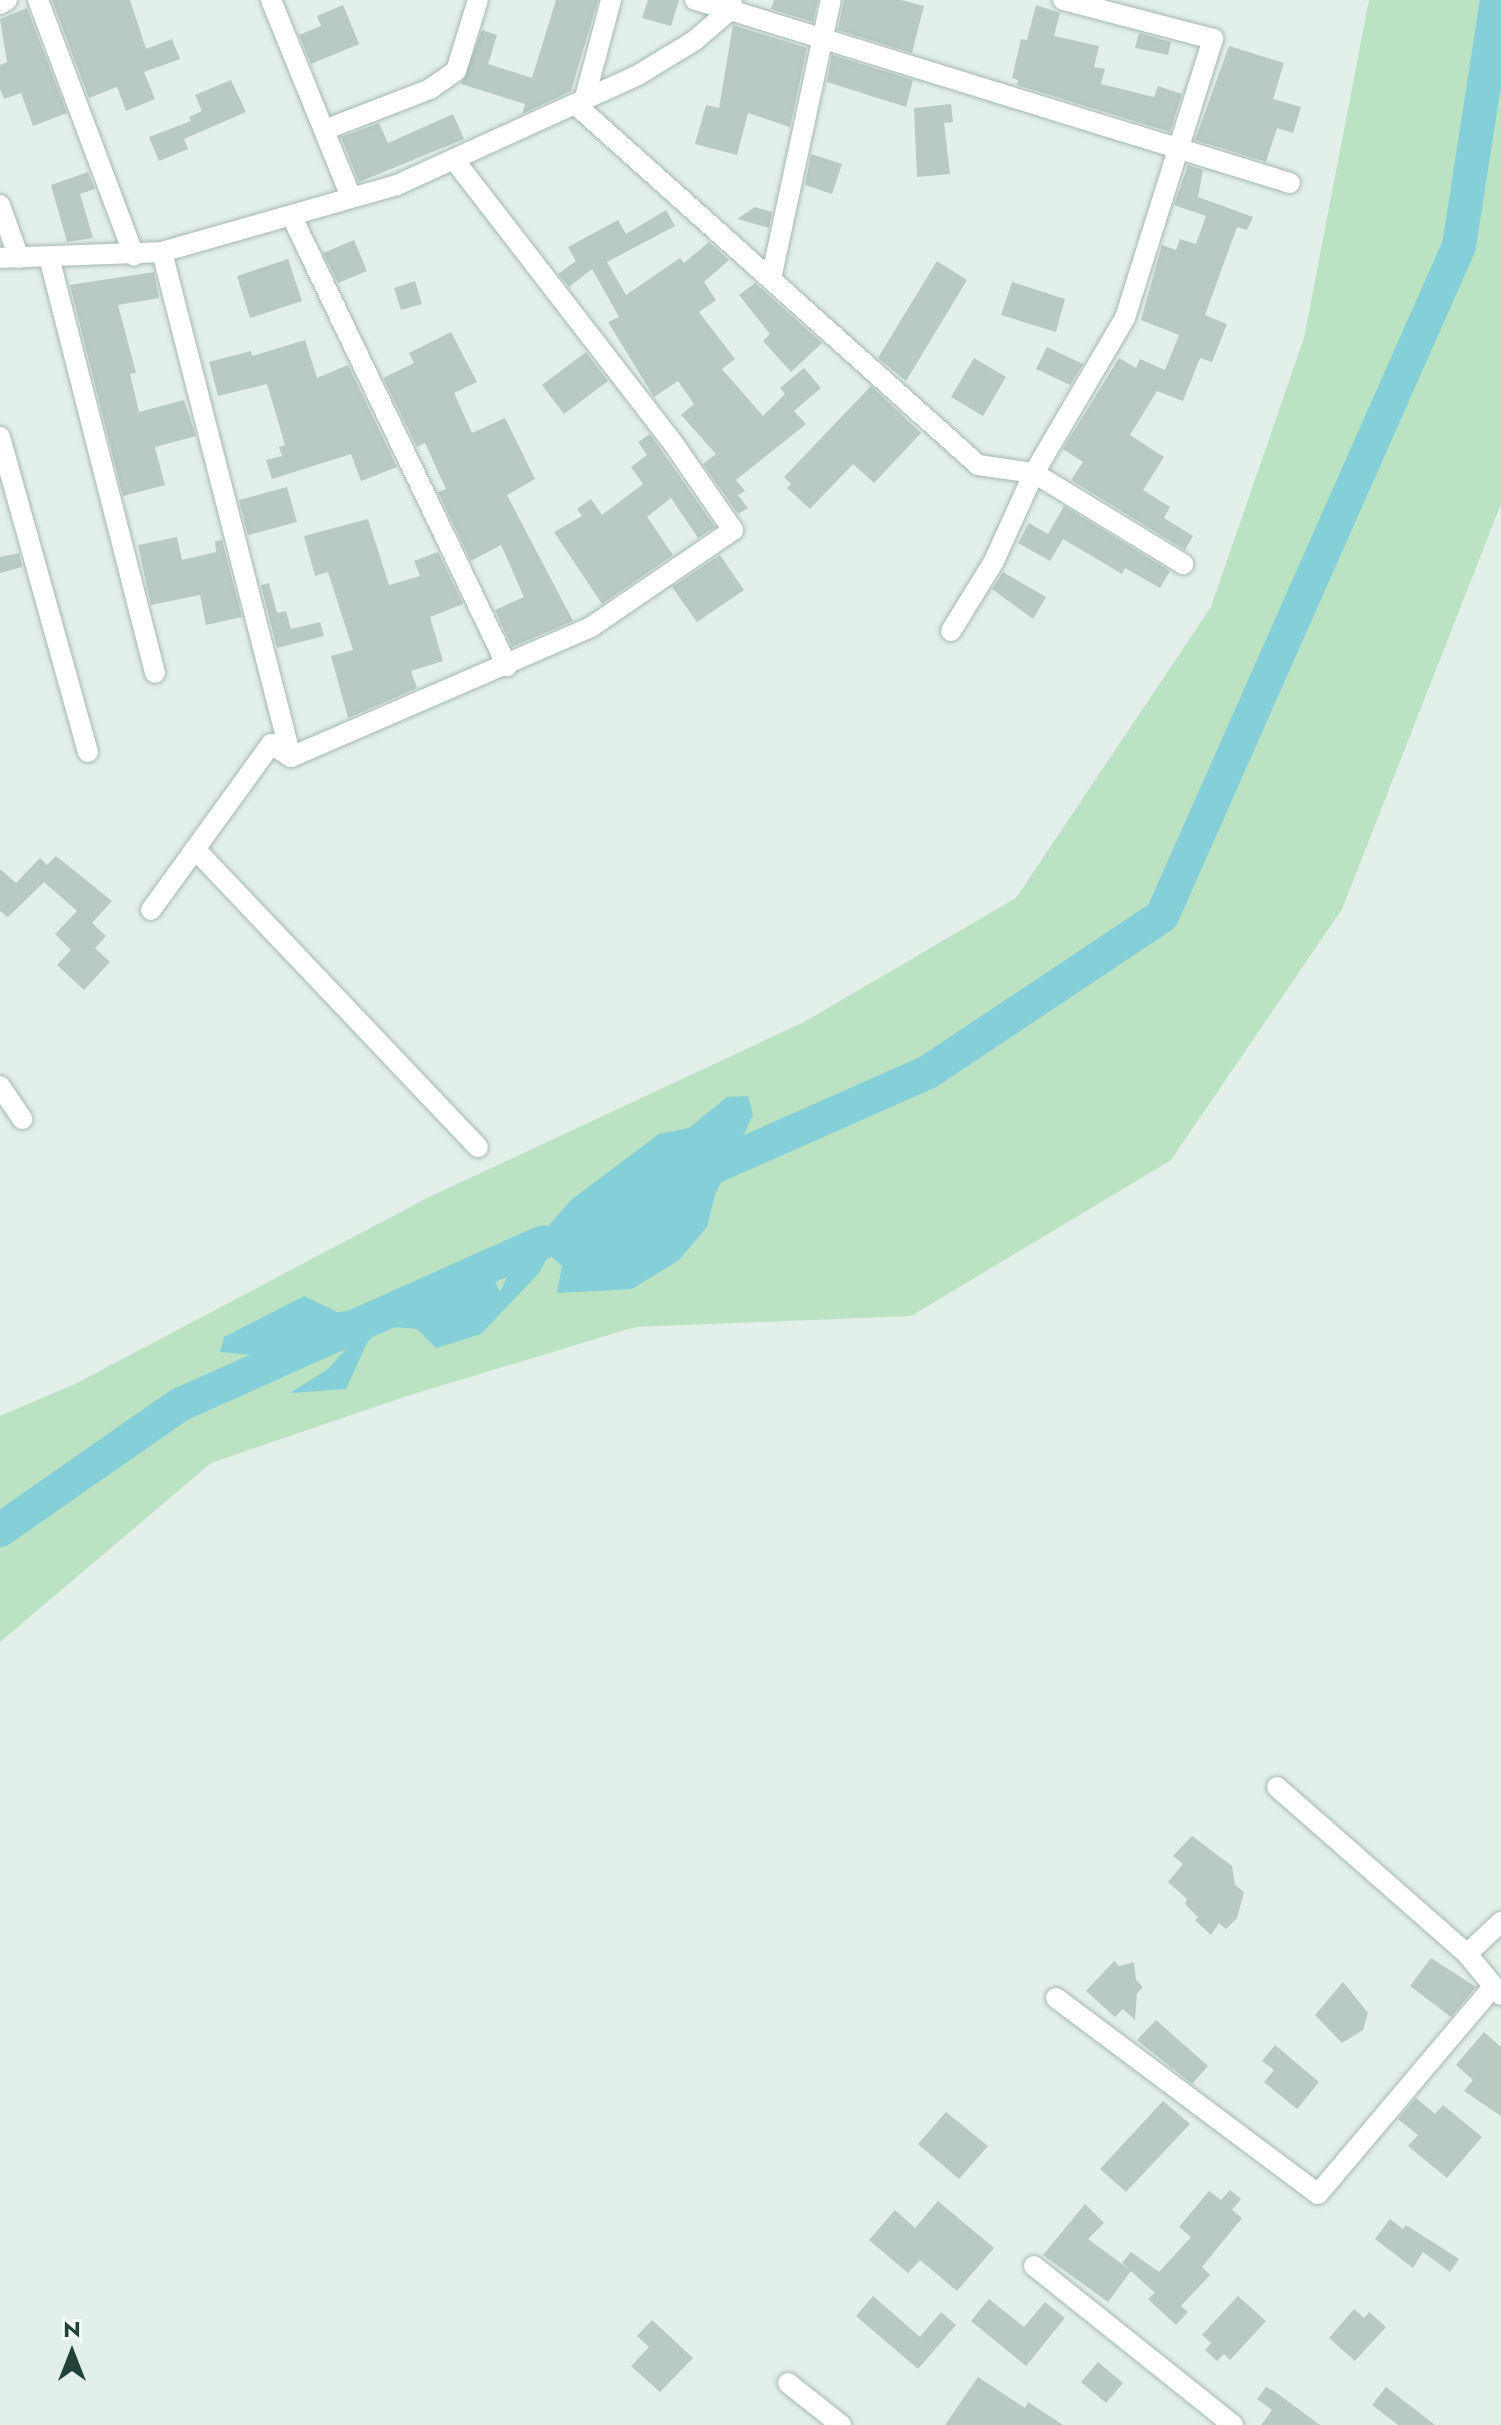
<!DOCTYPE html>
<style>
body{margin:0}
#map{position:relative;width:1501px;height:2425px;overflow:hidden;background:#e3efe9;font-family:Jost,sans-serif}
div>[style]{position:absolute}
.green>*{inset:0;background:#bae2c3}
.water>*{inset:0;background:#85cfd9}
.river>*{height:34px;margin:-17px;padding:0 17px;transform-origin:17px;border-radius:17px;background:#85cfd9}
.building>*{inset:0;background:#b8cac2}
.roads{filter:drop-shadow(0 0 2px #a5b8b0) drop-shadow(0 0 2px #a5b8b0)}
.street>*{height:20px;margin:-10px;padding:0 10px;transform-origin:10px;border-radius:10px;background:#fff}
span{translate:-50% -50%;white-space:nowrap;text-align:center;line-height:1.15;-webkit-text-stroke:8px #f4faf7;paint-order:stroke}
.north{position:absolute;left:32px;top:2313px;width:80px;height:80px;-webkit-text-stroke:6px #f4faf7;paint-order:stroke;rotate:0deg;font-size:22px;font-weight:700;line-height:32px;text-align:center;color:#204238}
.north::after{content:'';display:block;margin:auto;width:28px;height:36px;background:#204238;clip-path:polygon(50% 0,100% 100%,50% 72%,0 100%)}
</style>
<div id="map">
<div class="green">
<i style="clip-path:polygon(1369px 0,1501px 0,1501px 504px,1342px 909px,1171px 1160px,911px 1316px,635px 1327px,407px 1396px,211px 1463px,0 1642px,0 1416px,75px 1384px,429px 1197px,804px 1022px,1016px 898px,1211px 607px,1304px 338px)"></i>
</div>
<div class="water">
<i style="clip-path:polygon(748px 1096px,753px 1115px,715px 1195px,707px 1227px,679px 1260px,632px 1289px,557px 1293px,562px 1266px,549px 1254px,539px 1273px,481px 1334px,436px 1348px,417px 1329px,382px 1326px,367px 1343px,346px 1389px,290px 1393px,328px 1369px,347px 1348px,336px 1340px,308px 1343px,301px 1356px,290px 1359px,220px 1352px,224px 1337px,304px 1296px,337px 1312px,423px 1306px,446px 1291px,463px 1269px,487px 1264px,500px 1292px,509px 1273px,499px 1260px,537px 1239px,571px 1200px,659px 1134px,689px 1128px,727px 1097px)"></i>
</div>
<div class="river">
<i style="left:689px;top:1178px;width:261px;rotate:-23.9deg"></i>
<i style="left:928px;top:1072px;width:281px;rotate:-33.7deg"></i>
<i style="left:1162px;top:916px;width:733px;rotate:-66.09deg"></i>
<i style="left:1459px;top:246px;width:249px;rotate:-81.2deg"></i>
<i style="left:0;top:1530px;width:218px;rotate:-34.9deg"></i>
<i style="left:179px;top:1405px;width:398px;rotate:-24.1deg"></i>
</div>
<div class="building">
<i style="clip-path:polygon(52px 0,130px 0,146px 49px,172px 39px,180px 59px,144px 72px,155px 99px,126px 111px,117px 87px,89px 98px)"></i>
<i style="clip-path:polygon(556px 0,598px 0,571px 91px,522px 114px,525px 104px,461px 84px,482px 30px,497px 35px,488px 64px,532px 78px)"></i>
<i style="clip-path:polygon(648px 0,679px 0,671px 26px,642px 18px)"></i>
<i style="clip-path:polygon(774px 0,818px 0,813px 22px,771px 9px)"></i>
<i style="clip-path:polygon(844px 0,901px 0,924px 6px,912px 53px,838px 30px)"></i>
<i style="clip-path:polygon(343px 5px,359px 44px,311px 64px,299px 35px,321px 26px,317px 16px)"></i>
<i style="clip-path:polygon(1036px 5px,1060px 13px,1054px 36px,1099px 46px,1094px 67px,1105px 69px,1101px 84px,1154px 97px,1158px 86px,1182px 94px,1170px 132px,1017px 85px,1018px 80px,1012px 78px,1021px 39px,1027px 40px)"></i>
<i style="clip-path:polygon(27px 8px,67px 113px,33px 126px,21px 93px,4px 99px,0 89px,0 65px,7px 62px,0 19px)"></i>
<i style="clip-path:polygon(733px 25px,807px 48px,790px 127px,748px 113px,737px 155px,695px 144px,706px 105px,719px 108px)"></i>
<i style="clip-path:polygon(1139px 33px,1171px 42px,1168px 55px,1135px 48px)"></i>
<i style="clip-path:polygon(1229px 46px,1284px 63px,1273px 99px,1301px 107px,1293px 133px,1277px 128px,1266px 162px,1195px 140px)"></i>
<i style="clip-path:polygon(832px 55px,913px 80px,906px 107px,827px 82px)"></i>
<i style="clip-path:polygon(231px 80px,246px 112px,184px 139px,188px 149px,159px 161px,149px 137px,191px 121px,189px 117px,202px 111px,195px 95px)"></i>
<i style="clip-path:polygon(951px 104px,953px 122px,944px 123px,950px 174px,917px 177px,914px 108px)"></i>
<i style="clip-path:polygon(453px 114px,464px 139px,359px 182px,341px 137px,379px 123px,388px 143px)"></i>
<i style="clip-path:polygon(811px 154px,842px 164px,832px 194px,805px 185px)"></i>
<i style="clip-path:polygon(1188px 165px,1203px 170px,1198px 197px,1253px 217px,1247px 230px,1237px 227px,1205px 315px,1227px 324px,1212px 362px,1200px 358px,1183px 401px,1157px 391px,1130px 435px,1164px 457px,1143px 490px,1170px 507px,1164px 518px,1193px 536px,1185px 550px,1071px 480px,1083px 462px,1063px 449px,1119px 358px,1136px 368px,1140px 359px,1165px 370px,1179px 335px,1141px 320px,1162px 245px,1176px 250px,1180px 239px,1196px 244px,1206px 216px,1174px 205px)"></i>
<i style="clip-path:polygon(88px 172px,95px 189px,80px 194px,93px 238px,67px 242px,51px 185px)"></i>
<i style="clip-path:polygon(755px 207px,772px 212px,769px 228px,737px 219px)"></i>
<i style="clip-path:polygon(666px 210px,675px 226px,607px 262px,626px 295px,680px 258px,684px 263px,709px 242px,729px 260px,704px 282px,716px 300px,699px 312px,735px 359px,722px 369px,763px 416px,785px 394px,780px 388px,804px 368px,821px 388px,794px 411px,806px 424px,736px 480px,745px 491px,738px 495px,748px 508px,738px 514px,703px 464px,716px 454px,681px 415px,694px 404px,678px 381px,654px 397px,608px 322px,619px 317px,592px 269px,569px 287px,558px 274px,576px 261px,568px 247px,618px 220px,626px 234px)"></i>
<i style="clip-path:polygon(354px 240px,367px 271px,338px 283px,323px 253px)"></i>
<i style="clip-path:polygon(288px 259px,302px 301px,250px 318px,237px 276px)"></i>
<i style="clip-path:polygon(937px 261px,967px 280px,906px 381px,878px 358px)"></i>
<i style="clip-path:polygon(154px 272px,159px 298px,118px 305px,136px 373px,130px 374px,139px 412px,184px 400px,196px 436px,155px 447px,165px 485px,123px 496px,70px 285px)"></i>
<i style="clip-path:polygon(415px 281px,422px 304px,401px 310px,394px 288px)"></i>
<i style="clip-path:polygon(1012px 282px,1065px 299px,1056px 332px,1001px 315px)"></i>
<i style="clip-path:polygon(755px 283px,822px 343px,791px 372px,763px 341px,770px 334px,739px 295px)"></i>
<i style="clip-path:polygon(451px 332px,477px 382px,454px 393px,472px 433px,505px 418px,535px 479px,507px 495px,573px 621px,512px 647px,495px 610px,524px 597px,501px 545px,471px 561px,438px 492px,446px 489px,425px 443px,417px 447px,383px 378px,414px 363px,409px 353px)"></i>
<i style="clip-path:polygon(305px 340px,317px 378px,348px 365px,397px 467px,361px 481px,351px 454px,272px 479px,266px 460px,282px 456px,279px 447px,285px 445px,267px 384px,218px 396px,209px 362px,251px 351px,252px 356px)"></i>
<i style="clip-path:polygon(1047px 347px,1083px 364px,1070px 385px,1036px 369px)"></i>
<i style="clip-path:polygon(586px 352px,608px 381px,564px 414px,542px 385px)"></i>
<i style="clip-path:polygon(974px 358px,1006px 377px,983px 416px,951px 397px)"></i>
<i style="clip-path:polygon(871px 386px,921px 433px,874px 483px,853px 464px,810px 509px,787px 488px,791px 484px,784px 477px)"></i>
<i style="clip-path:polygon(650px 434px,715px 527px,698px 538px,671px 498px,647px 517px,673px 555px,602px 604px,554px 532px,582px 516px,577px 509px,591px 499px,602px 515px,643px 484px,631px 467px,647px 455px,638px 442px)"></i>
<i style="clip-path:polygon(287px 487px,297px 522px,248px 535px,239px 500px)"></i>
<i style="clip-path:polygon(1064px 506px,1170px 571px,1160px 588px,1125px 568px,1122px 574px,1063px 539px,1050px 561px,1018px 543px,1029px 523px,1048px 534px)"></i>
<i style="clip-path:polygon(368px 519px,389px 585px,420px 576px,414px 561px,438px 552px,463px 604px,430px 617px,443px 661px,411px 671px,417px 688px,348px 718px,331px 656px,353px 650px,328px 572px,315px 576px,304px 536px)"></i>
<i style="clip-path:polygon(177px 537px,182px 560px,216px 552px,215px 541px,222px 540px,242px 617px,206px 625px,200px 595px,151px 605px,138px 545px)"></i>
<i style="clip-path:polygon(19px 553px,22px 567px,0 573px,0 557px)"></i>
<i style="clip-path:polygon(720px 555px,744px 590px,697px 622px,672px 587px)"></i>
<i style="clip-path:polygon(1003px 572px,1046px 597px,1033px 619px,992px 589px)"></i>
<i style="clip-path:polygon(269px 583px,277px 613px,286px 611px,291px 629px,320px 622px,324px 636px,277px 648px,261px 585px)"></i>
<i style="clip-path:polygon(56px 856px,112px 901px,92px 923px,106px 936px,95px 948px,110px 962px,84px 990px,57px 965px,71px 950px,55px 934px,77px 911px,44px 882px,8px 917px,0 911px,0 869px,16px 883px,40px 858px,47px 865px)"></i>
<i style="clip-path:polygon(1192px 1836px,1232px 1866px,1235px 1885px,1244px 1892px,1237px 1918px,1226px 1929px,1219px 1923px,1211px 1935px,1195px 1920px,1198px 1917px,1185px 1904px,1187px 1899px,1168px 1882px,1183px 1864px,1173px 1856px)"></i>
<i style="clip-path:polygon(1431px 1958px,1476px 1987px,1451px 2017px,1410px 1986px)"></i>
<i style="clip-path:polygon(1114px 1961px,1119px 1966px,1134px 1962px,1136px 1980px,1143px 1987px,1137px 1993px,1135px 2020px,1123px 2009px,1115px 2017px,1086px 1991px)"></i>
<i style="clip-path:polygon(1343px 1982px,1368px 2013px,1363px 2030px,1342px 2043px,1315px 2015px)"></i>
<i style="clip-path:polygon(1156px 2020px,1208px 2066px,1192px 2084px,1137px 2040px)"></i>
<i style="clip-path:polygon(1484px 2032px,1501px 2047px,1501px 2116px,1464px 2091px,1473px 2080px,1456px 2065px)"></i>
<i style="clip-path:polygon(1275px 2045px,1319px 2082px,1297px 2109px,1264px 2082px,1274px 2070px,1262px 2061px)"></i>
<i style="clip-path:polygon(1416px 2098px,1435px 2114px,1443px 2105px,1482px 2137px,1447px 2178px,1408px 2146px,1418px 2135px,1398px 2119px)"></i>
<i style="clip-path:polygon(1163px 2101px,1190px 2124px,1126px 2192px,1100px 2169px)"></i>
<i style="clip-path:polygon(946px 2112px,988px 2146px,959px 2179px,918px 2144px)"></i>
<i style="clip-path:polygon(1230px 2190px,1241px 2199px,1232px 2210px,1242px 2218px,1202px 2267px,1210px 2275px,1181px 2306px,1188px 2312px,1176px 2325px,1148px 2299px,1155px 2293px,1131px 2271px,1108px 2302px,1043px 2255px,1085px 2204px,1104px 2223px,1088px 2239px,1130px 2270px,1122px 2263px,1131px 2252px,1159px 2272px,1191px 2237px,1179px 2227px,1209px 2191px,1221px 2200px)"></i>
<i style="clip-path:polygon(938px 2201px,994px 2248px,957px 2291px,920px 2260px,908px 2273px,869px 2240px,895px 2210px,915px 2228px)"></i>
<i style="clip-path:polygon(1390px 2219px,1403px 2229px,1406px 2225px,1459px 2259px,1450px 2272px,1423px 2252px,1413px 2268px,1375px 2239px)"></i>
<i style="clip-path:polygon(873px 2296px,920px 2337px,941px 2312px,956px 2325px,918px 2369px,856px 2316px)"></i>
<i style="clip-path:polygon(1238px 2296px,1266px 2321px,1230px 2360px,1224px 2354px,1217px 2361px,1205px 2350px,1211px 2343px,1202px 2335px)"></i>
<i style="clip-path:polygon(989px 2299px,1024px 2327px,1045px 2302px,1065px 2318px,1026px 2366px,971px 2321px)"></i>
<i style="clip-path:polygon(1354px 2309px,1364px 2318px,1369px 2312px,1386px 2327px,1355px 2361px,1329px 2338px)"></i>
<i style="clip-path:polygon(652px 2320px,693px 2358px,660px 2392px,631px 2366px,649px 2347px,637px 2336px)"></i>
<i style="clip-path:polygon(1098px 2362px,1123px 2383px,1106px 2403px,1081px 2382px)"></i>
<i style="clip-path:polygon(978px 2377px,1025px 2408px,1028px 2402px,1063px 2425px,945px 2425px)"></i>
<i style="clip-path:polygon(1266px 2387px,1274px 2391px,1320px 2425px,1261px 2425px,1272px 2410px,1257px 2399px)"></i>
<i style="clip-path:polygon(1386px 2387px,1435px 2425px,1398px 2425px,1372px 2405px)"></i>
</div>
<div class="roads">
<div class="street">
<i style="left:38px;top:0;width:273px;rotate:69.4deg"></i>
<i style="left:271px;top:0;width:213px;rotate:67.9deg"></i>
<i style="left:695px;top:0;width:36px;rotate:16deg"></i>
<i style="left:730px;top:10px;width:7px;rotate:-74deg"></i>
<i style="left:0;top:4px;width:8px;rotate:-30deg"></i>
<i style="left:584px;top:101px;width:105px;rotate:-75deg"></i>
<i style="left:575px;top:104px;width:541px;rotate:41.85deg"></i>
<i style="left:978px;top:465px;width:57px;rotate:8.1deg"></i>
<i style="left:1034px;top:473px;width:175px;rotate:31.4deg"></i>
<i style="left:324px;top:130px;width:114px;rotate:-21.1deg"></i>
<i style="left:430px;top:89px;width:32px;rotate:-35deg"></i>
<i style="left:456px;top:71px;width:74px;rotate:-72.8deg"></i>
<i style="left:0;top:205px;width:56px;rotate:70.3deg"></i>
<i style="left:292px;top:217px;width:498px;rotate:64.4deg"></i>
<i style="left:162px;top:252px;width:521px;rotate:75.67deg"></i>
<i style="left:49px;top:257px;width:429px;rotate:75.7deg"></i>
<i style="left:0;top:258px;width:162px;rotate:-2.1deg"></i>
<i style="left:162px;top:252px;width:244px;rotate:-15.9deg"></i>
<i style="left:397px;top:185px;width:265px;rotate:-24.5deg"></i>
<i style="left:638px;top:75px;width:66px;rotate:-31.3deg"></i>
<i style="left:694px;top:41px;width:48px;rotate:-40.7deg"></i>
<i style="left:730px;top:10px;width:586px;rotate:17.17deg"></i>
<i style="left:771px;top:279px;width:285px;rotate:-77.9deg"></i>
<i style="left:0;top:437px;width:327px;rotate:74.4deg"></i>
<i style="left:951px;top:631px;width:82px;rotate:-58.4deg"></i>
<i style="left:994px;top:561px;width:97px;rotate:-65.6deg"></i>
<i style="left:1034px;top:473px;width:180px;rotate:-59.6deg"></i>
<i style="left:1125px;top:318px;width:293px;rotate:-72.5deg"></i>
<i style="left:1213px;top:39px;width:155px;rotate:-165.4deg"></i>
<i style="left:195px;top:849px;width:411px;rotate:46.5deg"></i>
<i style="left:151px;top:910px;width:205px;rotate:-54.1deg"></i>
<i style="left:271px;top:744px;width:24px;rotate:33deg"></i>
<i style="left:291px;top:757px;width:327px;rotate:-23.4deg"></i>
<i style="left:591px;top:627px;width:172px;rotate:-34.3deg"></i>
<i style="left:733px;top:530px;width:106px;rotate:-124.6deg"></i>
<i style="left:673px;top:443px;width:358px;rotate:-127.7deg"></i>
<i style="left:0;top:1086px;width:40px;rotate:56deg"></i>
<i style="left:1277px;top:1787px;width:253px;rotate:41.3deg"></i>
<i style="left:1467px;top:1954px;width:53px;rotate:50.3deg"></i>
<i style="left:1467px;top:1954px;width:47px;rotate:-43.3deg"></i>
<i style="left:1056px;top:1998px;width:327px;rotate:36.8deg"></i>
<i style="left:1318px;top:2194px;width:270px;rotate:-49.8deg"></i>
<i style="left:1034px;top:2266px;width:255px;rotate:38.6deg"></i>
<i style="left:788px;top:2383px;width:68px;rotate:38.4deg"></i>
</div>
</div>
<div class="north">N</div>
</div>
